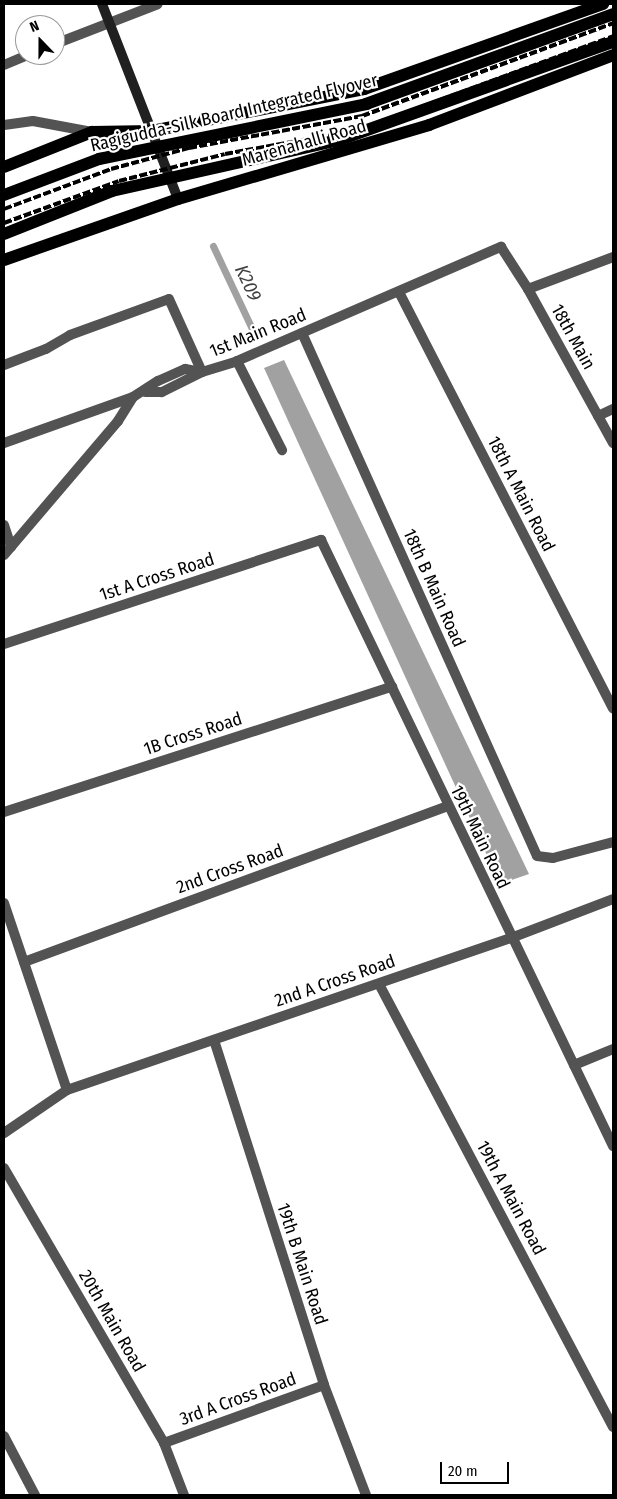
<!DOCTYPE html>
<style>
body{margin:0}
#map{position:relative;width:617px;height:1499px;overflow:hidden;background:#fff;font-family:"Fira Sans Condensed",sans-serif}
div>[style]{position:absolute}
.water>*{inset:0;background:#a1a1a1}
.stream>*{height:7px;margin:-3.5px;padding:0 3.5px;transform-origin:3.5px;border-radius:3.5px;background:#a1a1a1}
.lane>*{height:10px;margin:-5px;padding:0 5px;transform-origin:5px;border-radius:5px;background:#535353}
.street>*{height:10px;margin:-5px;padding:0 5px;transform-origin:5px;border-radius:5px;background:#535353}
.secondary>*{height:10px;margin:-5px;padding:0 5px;transform-origin:5px;border-radius:5px;background:#202020}
.primary>*{height:12px;margin:-6px;padding:0 6px;transform-origin:6px;border-radius:6px;background:#000}
.rail>*{height:4px;margin-top:-2px;transform-origin:0;background:repeating-linear-gradient(90deg,#000 0 8px,transparent 0 10.5px)}
span{translate:-50% -50%;white-space:nowrap;text-align:center;line-height:1.15;-webkit-text-stroke:4.5px #fff;paint-order:stroke}
.street-label{font-size:18px;color:#000}
.water-label{font-size:19px;color:#424242;font-style:italic}
.frame{position:absolute;inset:0;border:5px solid #000;pointer-events:none}
.north{position:absolute;left:15px;top:15px;width:50px;height:50px;box-sizing:border-box;background:#fff;border:1px solid #999;border-radius:50%;rotate:338deg;font-size:14px;font-weight:700;line-height:20px;text-align:center;color:#000}
.north::after{content:'';display:block;margin:auto;width:18px;height:22px;background:#000;clip-path:polygon(50% 0,100% 100%,50% 72%,0 100%)}
.scale{position:absolute;left:440px;top:1462px;width:69px;height:22px;box-sizing:border-box;border:2px solid #000;border-top:0;padding-left:6px;font-size:15px;line-height:18px;white-space:nowrap;color:#000;-webkit-text-stroke:4px #fff;paint-order:stroke}
</style>
<div id="map">
<div class="water">
<i style="clip-path:polygon(284px 360px,529px 874px,500px 884px,264px 368px)"></i>
</div>
<div class="stream">
<i style="left:213px;top:246px;width:96px;rotate:64.8deg"></i>
</div>
<div class="lane">
<i style="left:237px;top:361px;width:100px;rotate:63.2deg"></i>
</div>
<div class="street">
<i style="left:55px;top:44px;width:110px;rotate:-21.2deg"></i>
<i style="left:4px;top:65px;width:26px;rotate:-23deg"></i>
<i style="left:4px;top:125px;width:29px;rotate:-8deg"></i>
<i style="left:33px;top:121px;width:60px;rotate:10.6deg"></i>
<i style="left:528px;top:289px;width:91px;rotate:-20.6deg"></i>
<i style="left:400px;top:294px;width:466px;rotate:62.8deg"></i>
<i style="left:302px;top:333px;width:573px;rotate:65.8deg"></i>
<i style="left:537px;top:856px;width:16px;rotate:7deg"></i>
<i style="left:553px;top:858px;width:62px;rotate:-14.9deg"></i>
<i style="left:4px;top:365px;width:45px;rotate:-20.9deg"></i>
<i style="left:46px;top:349px;width:28px;rotate:-30deg"></i>
<i style="left:70px;top:335px;width:105px;rotate:-20deg"></i>
<i style="left:169px;top:299px;width:80px;rotate:65.7deg"></i>
<i style="left:202px;top:372px;width:45px;rotate:153.4deg"></i>
<i style="left:162px;top:392px;width:17px;rotate:180deg"></i>
<i style="left:598px;top:416px;width:17px;rotate:-25deg"></i>
<i style="left:4px;top:443px;width:137px;rotate:-19.6deg"></i>
<i style="left:4px;top:525px;width:23px;rotate:72deg"></i>
<i style="left:4px;top:555px;width:176px;rotate:-49.6deg"></i>
<i style="left:118px;top:421px;width:28px;rotate:-58deg"></i>
<i style="left:133px;top:397px;width:30px;rotate:-33deg"></i>
<i style="left:158px;top:381px;width:30px;rotate:-24deg"></i>
<i style="left:185px;top:369px;width:17px;rotate:10deg"></i>
<i style="left:202px;top:372px;width:37px;rotate:-17deg"></i>
<i style="left:237px;top:361px;width:288px;rotate:-23.4deg"></i>
<i style="left:501px;top:247px;width:50px;rotate:57.3deg"></i>
<i style="left:528px;top:289px;width:176px;rotate:61.1deg"></i>
<i style="left:4px;top:644px;width:334px;rotate:-18.2deg"></i>
<i style="left:321px;top:540px;width:673px;rotate:64.27deg"></i>
<i style="left:4px;top:812px;width:408px;rotate:-17.9deg"></i>
<i style="left:4px;top:903px;width:197px;rotate:71.4deg"></i>
<i style="left:24px;top:962px;width:451px;rotate:-20.2deg"></i>
<i style="left:379px;top:984px;width:501px;rotate:62.16deg"></i>
<i style="left:214px;top:1040px;width:362px;rotate:72.3deg"></i>
<i style="left:324px;top:1385px;width:118px;rotate:69.1deg"></i>
<i style="left:574px;top:1065px;width:42px;rotate:-22.3deg"></i>
<i style="left:4px;top:1133px;width:76px;rotate:-34.3deg"></i>
<i style="left:67px;top:1090px;width:469px;rotate:-18.9deg"></i>
<i style="left:511px;top:938px;width:109px;rotate:-20.9deg"></i>
<i style="left:4px;top:1168px;width:318px;rotate:59.8deg"></i>
<i style="left:164px;top:1443px;width:56px;rotate:69deg"></i>
<i style="left:4px;top:1436px;width:67px;rotate:62.3deg"></i>
<i style="left:164px;top:1443px;width:170px;rotate:-19.9deg"></i>
</div>
<div class="secondary">
<i style="left:102px;top:4px;width:209px;rotate:68.7deg"></i>
</div>
<div class="primary">
<i style="left:4px;top:167px;width:95px;rotate:-21.7deg"></i>
<i style="left:92px;top:132px;width:60px;rotate:-1deg"></i>
<i style="left:152px;top:131px;width:216px;rotate:-11.2deg"></i>
<i style="left:364px;top:89px;width:254px;rotate:-19.6deg"></i>
<i style="left:4px;top:195px;width:102px;rotate:-20.8deg"></i>
<i style="left:99px;top:159px;width:273px;rotate:-11.6deg"></i>
<i style="left:366px;top:104px;width:263px;rotate:-20deg"></i>
<i style="left:4px;top:234px;width:116px;rotate:-21.7deg"></i>
<i style="left:112px;top:191px;width:233px;rotate:-12.7deg"></i>
<i style="left:339px;top:140px;width:291px;rotate:-19.7deg"></i>
<i style="left:4px;top:260px;width:184px;rotate:-19.3deg"></i>
<i style="left:178px;top:199px;width:262px;rotate:-16.4deg"></i>
<i style="left:429px;top:125px;width:197px;rotate:-20.8deg"></i>
</div>
<div class="rail">
<i style="left:4px;top:209px;width:114px;rotate:-20.5deg"></i>
<i style="left:111px;top:169px;width:81px;rotate:-15.1deg"></i>
<i style="left:189px;top:148px;width:176px;rotate:-10.5deg"></i>
<i style="left:362px;top:116px;width:268px;rotate:-20.3deg"></i>
<i style="left:4px;top:223px;width:122px;rotate:-20.1deg"></i>
<i style="left:119px;top:181px;width:109px;rotate:-14.3deg"></i>
<i style="left:225px;top:154px;width:139px;rotate:-10.3deg"></i>
<i style="left:362px;top:129px;width:268px;rotate:-20.3deg"></i>
</div>
<div class="street-label">
<span style="left:234px;top:113px;rotate:-13deg">Ragigudda-Silk Board Integrated Flyover</span>
<span style="left:304px;top:143px;rotate:-16deg">Marenahalli Road</span>
<span style="left:258px;top:333px;rotate:-22deg">1st Main Road</span>
<span style="left:573px;top:337px;rotate:61deg">18th Main</span>
<span style="left:521px;top:494px;rotate:63deg">18th A Main Road</span>
<span style="left:157px;top:577px;rotate:-18deg">1st A Cross Road</span>
<span style="left:434px;top:588px;rotate:66deg">18th B Main Road</span>
<span style="left:193px;top:734px;rotate:-18deg">1B Cross Road</span>
<span style="left:480px;top:837px;rotate:64deg">19th Main Road</span>
<span style="left:230px;top:869px;rotate:-20deg">2nd Cross Road</span>
<span style="left:335px;top:981px;rotate:-19deg">2nd A Cross Road</span>
<span style="left:511px;top:1198px;rotate:62deg">19th A Main Road</span>
<span style="left:302px;top:1264px;rotate:72deg">19th B Main Road</span>
<span style="left:112px;top:1321px;rotate:60deg">20th Main Road</span>
<span style="left:238px;top:1399px;rotate:-20deg">3rd A Cross Road</span>
</div>
<div class="water-label">
<span style="left:248px;top:283px;rotate:65deg">K209</span>
</div>
<div class="frame"></div>
<div class="north">N</div>
<div class="scale">20 m</div>
</div>
